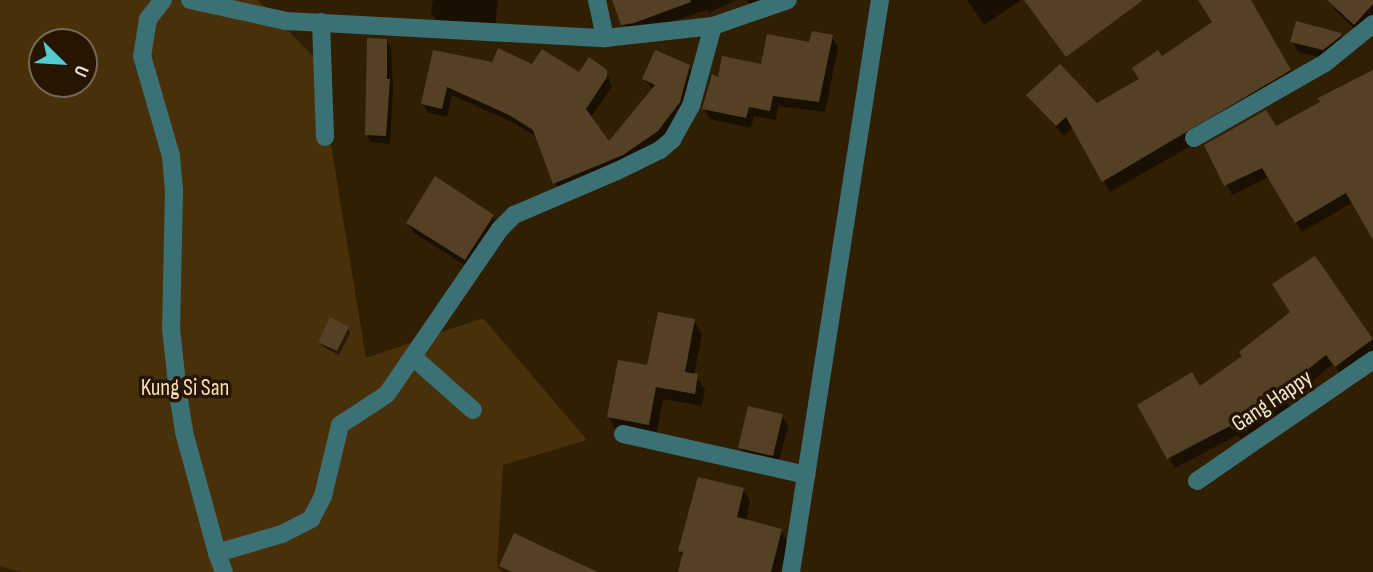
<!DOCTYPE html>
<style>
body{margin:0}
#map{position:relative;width:1373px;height:572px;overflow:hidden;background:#311f03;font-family:"Sofia Sans Condensed",sans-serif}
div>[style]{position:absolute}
.green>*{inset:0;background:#48310a}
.shadow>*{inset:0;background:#0007}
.building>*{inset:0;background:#544125}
.minor>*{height:18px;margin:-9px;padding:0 9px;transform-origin:9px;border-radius:9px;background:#3b7174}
span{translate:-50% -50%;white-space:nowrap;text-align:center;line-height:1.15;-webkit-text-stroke:7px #261500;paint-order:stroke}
.park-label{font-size:23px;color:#fddfb6}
.street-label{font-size:23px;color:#f1e5d5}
.north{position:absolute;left:28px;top:28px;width:70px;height:70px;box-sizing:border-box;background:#261500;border:2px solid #776855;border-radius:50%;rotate:114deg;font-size:19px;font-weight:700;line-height:28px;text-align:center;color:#f1e5d5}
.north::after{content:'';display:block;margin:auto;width:24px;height:32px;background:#51ccd3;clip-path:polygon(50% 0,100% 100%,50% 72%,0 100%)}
</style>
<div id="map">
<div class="green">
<i style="clip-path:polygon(evenodd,0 0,258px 0,317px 60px,366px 358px,483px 318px,587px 440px,503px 465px,497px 566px,502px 572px,20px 572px,0 566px,0 0,42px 42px,84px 42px,84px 84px,42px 84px,42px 42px)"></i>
</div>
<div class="shadow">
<i style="clip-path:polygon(433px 0,498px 0,495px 28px,437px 22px,431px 12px)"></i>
<i style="clip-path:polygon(614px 0,736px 0,709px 13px,707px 10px,630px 36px)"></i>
<i style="clip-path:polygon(747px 0,780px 0,754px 12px)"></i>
<i style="clip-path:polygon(967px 0,1021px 0,984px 25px)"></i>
<i style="clip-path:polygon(1199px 0,1249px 0,1296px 79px,1194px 139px,1189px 147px,1110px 192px,1073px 127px,1064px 136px,1029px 95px,1097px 105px,1140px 80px,1162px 59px,1214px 23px)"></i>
<i style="clip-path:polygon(1329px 0,1373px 0,1373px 22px,1360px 34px,1335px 10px)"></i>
<i style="clip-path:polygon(1340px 34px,1346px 45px,1329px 60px,1298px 52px,1292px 41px)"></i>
<i style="clip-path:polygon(832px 37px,838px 47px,825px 112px,778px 106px,776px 120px,754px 116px,751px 128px,710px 119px,704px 109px,719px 80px,763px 66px)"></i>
<i style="clip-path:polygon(386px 39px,391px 48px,393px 89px,390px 144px,371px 142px,367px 134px)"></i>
<i style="clip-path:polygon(435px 52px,493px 65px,533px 66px,580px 74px,606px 71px,612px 87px,590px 118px,609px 144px,653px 90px,644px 79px,689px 67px,695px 76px,685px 111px,663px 140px,560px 193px,537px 137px,516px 124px,452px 95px,447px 117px,428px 113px,423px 104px)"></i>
<i style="clip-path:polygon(1373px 72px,1373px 178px,1364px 196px,1302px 232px,1269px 177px,1232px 195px,1207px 146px,1275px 129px)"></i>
<i style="clip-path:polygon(493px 217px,499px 227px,471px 269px,414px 233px,408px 223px)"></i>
<i style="clip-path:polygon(1315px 259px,1373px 339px,1373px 353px,1342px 376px,1333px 364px,1287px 401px,1292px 410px,1240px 439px,1238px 435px,1175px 468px,1139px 406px,1199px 388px,1244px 357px,1292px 313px)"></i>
<i style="clip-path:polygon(694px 321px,702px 334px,694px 375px,705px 389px,702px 406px,663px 399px,656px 438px,616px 430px,609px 417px,648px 367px)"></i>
<i style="clip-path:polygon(348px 328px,350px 333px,339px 355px,322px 346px,320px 342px)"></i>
<i style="clip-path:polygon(782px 415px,788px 426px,778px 465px,746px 458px,740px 448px)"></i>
<i style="clip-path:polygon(743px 489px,750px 501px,746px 521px,781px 531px,788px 543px,780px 572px,682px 572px,683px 558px,680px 551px)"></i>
</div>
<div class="building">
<i style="clip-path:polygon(612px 0,690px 0,691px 2px,634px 23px,621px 25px)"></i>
<i style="clip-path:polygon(1024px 0,1143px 0,1066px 57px)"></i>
<i style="clip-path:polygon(1198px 0,1251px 0,1291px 70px,1102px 182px,1066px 117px,1056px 126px,1026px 95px,1060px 64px,1097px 103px,1139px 79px,1132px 68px,1158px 50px,1162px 56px,1212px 22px)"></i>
<i style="clip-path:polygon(1327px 0,1373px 0,1373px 4px,1354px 25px)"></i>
<i style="clip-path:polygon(1296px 21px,1341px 33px,1341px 36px,1323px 50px,1290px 42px)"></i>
<i style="clip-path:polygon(812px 31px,833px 35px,819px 102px,773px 96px,770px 111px,749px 107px,746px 118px,702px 109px,712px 74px,718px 77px,722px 56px,761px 64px,767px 34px,809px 42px)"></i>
<i style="clip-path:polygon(367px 38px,387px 39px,387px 79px,390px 79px,386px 136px,365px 135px)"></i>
<i style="clip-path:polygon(498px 48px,532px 64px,542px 49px,579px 72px,589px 57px,607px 70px,607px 77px,586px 109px,609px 141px,655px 85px,642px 79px,655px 50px,690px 65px,680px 102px,658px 131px,623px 155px,553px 184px,533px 130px,509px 115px,447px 87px,442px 109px,421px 104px,433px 50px,492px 62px)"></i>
<i style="clip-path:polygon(1373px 70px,1373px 240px,1346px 193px,1295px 223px,1262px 168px,1224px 186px,1204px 145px,1266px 110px,1276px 126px,1320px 102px,1318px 98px)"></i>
<i style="clip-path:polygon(435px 176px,494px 215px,465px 260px,406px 223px)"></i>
<i style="clip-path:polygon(1315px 256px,1373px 339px,1335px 367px,1326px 355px,1282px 390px,1288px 399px,1233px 430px,1230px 426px,1167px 459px,1137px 405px,1192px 372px,1200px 386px,1242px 356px,1239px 352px,1290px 312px,1272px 284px)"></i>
<i style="clip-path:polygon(658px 312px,695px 319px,685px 372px,698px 374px,695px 394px,656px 387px,649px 425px,607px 417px,618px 360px,647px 365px)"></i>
<i style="clip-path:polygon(330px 317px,349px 327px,337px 351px,318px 342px)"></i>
<i style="clip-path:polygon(748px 406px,783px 414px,773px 456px,738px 448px)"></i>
<i style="clip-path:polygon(698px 477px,744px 488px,737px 517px,782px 529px,771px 572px,678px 572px,683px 552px,678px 551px)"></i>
<i style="clip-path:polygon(514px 533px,550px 550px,598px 572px,512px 572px,499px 566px)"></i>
</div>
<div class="minor">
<i style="left:163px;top:0;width:24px;rotate:128deg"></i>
<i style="left:148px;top:19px;width:37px;rotate:99deg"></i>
<i style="left:142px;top:56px;width:104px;rotate:73.8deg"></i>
<i style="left:171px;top:156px;width:34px;rotate:85deg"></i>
<i style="left:174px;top:190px;width:138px;rotate:91.2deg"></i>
<i style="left:171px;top:328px;width:65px;rotate:83.9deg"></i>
<i style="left:178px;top:393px;width:39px;rotate:81deg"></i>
<i style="left:184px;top:432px;width:125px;rotate:74.7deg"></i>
<i style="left:217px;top:553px;width:68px;rotate:-16.3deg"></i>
<i style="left:282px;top:534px;width:33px;rotate:-27deg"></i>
<i style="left:311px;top:519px;width:26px;rotate:-62deg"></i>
<i style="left:323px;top:496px;width:73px;rotate:-76.5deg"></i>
<i style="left:340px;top:425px;width:56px;rotate:-33.4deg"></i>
<i style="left:387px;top:394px;width:200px;rotate:-55.6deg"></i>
<i style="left:500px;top:229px;width:20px;rotate:-45deg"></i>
<i style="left:514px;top:215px;width:112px;rotate:-23.1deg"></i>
<i style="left:617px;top:171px;width:48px;rotate:-26deg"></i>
<i style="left:660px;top:150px;width:16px;rotate:-40deg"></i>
<i style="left:672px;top:140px;width:39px;rotate:-61deg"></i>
<i style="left:691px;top:106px;width:83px;rotate:-74.6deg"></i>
<i style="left:190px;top:0;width:98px;rotate:12.3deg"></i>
<i style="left:286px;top:21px;width:319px;rotate:3.1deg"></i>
<i style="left:605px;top:38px;width:109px;rotate:-6.3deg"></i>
<i style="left:713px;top:26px;width:79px;rotate:-19.1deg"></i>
<i style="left:597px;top:0;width:39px;rotate:78deg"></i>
<i style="left:321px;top:22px;width:115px;rotate:88deg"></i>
<i style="left:1194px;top:138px;width:151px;rotate:-29.8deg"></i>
<i style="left:1325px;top:63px;width:62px;rotate:-39.1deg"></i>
<i style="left:413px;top:357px;width:80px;rotate:41.5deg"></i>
<i style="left:623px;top:434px;width:188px;rotate:12.6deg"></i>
<i style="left:1197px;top:481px;width:214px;rotate:-34.5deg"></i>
<i style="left:217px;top:553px;width:20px;rotate:70deg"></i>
<i style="left:791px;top:572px;width:579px;rotate:-81.16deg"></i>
</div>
<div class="park-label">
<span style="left:185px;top:388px">Kung Si San</span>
</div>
<div class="street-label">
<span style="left:1272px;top:401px;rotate:-34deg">Gang Happy</span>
</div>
<div class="north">U</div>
</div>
